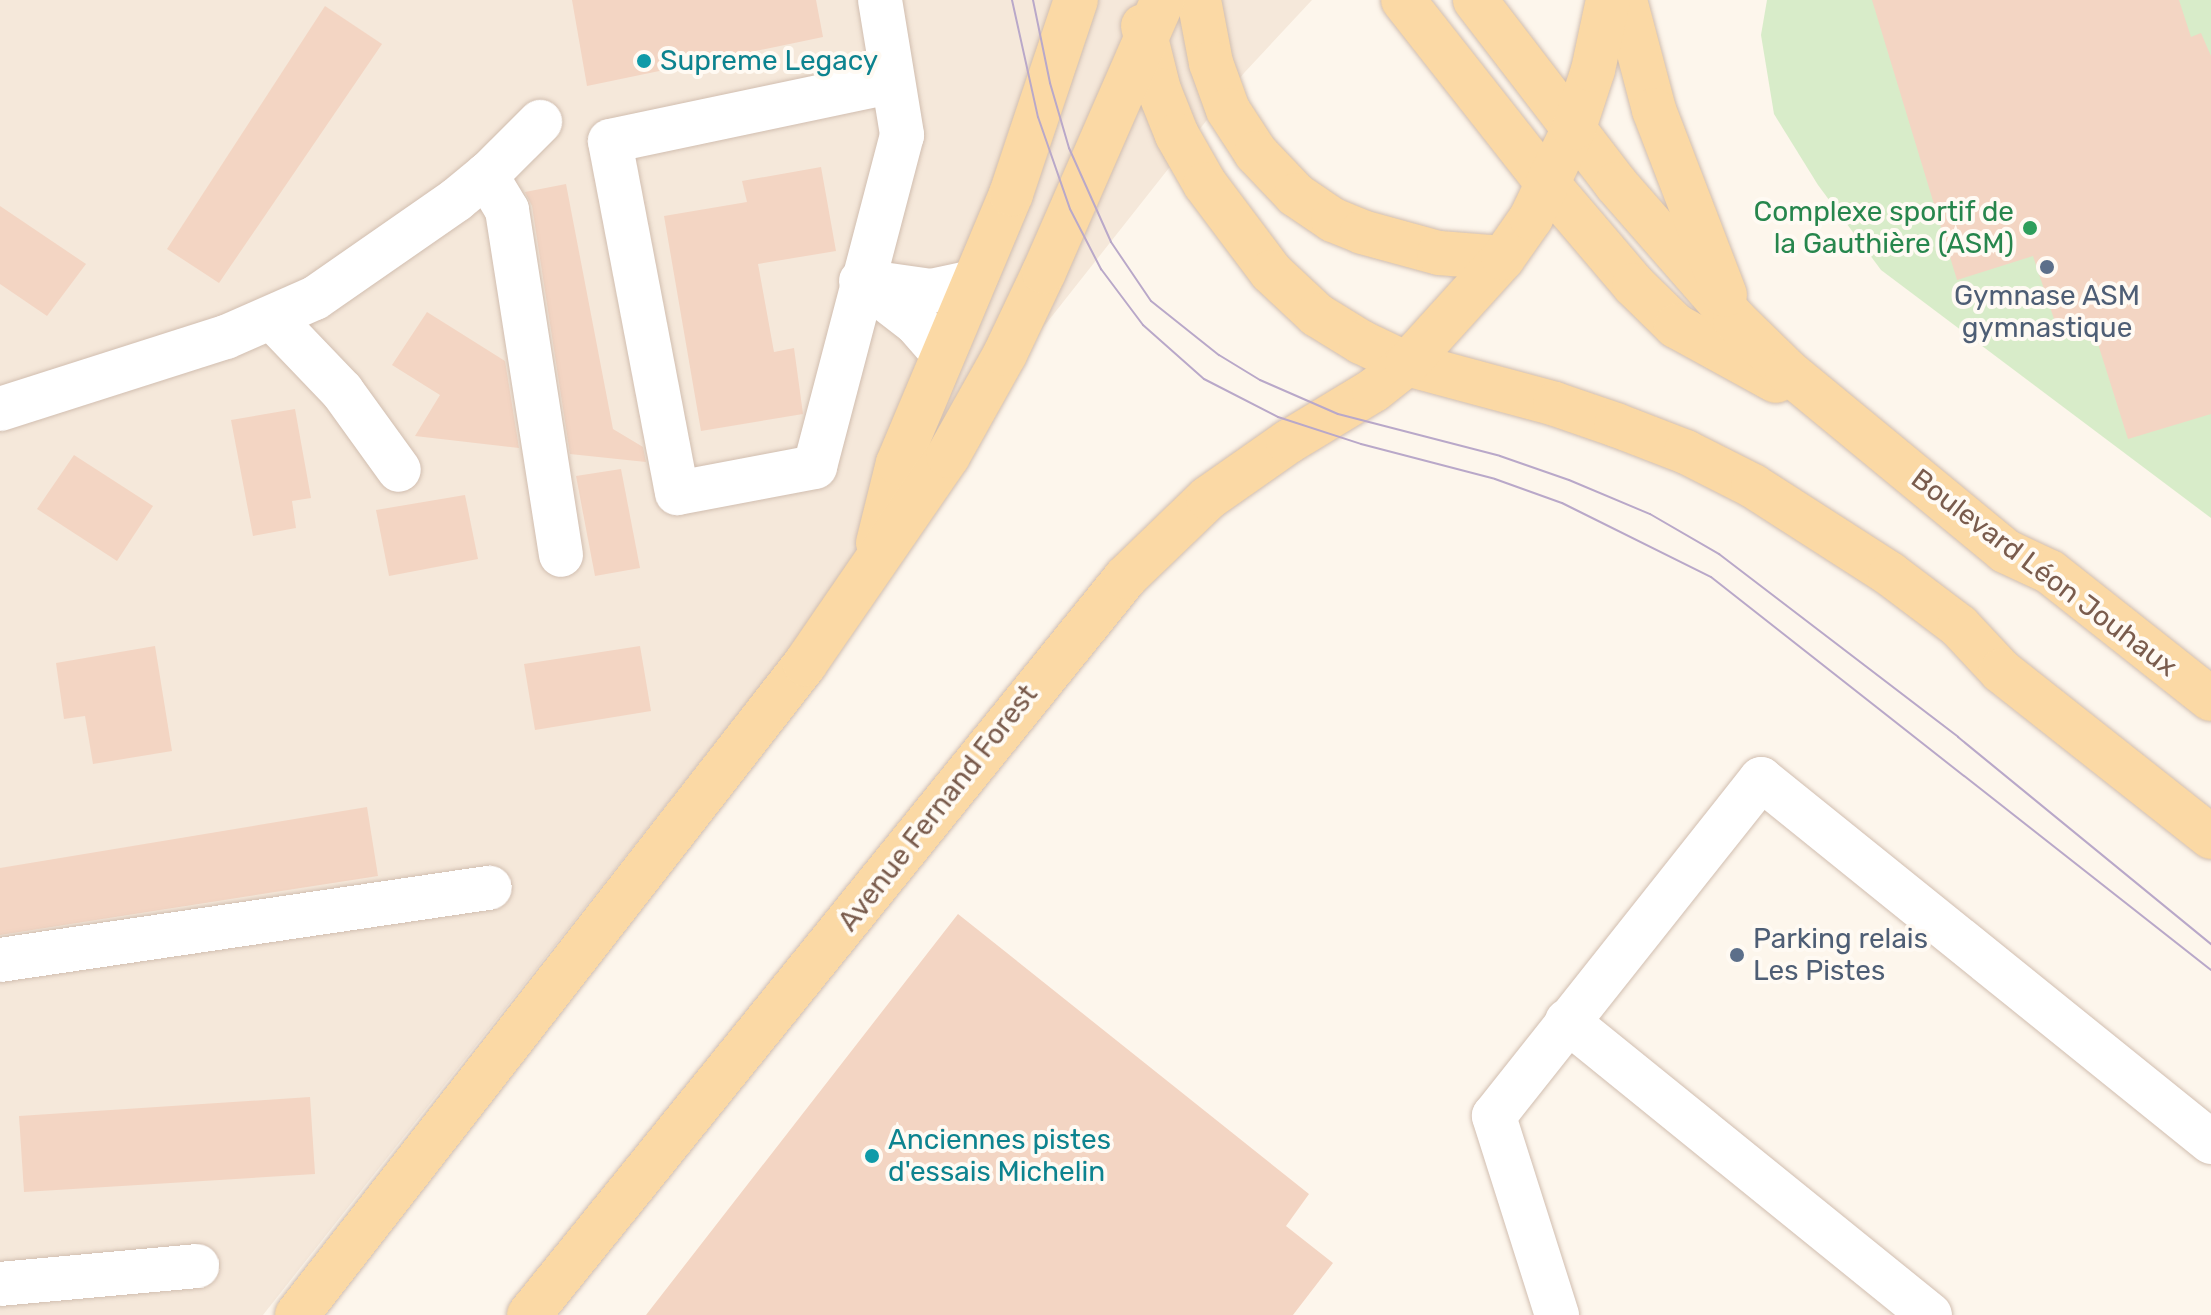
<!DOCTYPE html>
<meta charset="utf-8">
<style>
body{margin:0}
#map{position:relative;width:2211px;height:1315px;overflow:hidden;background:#fdf6ec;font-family:Rubik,sans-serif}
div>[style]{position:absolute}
.residential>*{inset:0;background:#f5e8da}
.green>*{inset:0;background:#d8ecc9}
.building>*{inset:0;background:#f3d5c3}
.roads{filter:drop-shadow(0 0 2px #d1beb0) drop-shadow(0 0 2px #d1beb0)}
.minor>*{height:44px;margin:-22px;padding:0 22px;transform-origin:22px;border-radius:22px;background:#fff}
.major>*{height:44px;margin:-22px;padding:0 22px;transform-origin:22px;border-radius:22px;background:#fbd9a5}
.tram>*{height:2px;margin:-1px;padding:0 1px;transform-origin:1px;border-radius:1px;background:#b9a8c9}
.dots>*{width:22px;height:22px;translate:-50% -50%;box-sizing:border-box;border:4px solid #fffaf3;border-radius:50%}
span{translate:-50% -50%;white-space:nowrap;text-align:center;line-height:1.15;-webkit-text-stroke:8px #fffaf3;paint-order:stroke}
.culture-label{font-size:28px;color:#0d838f}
.left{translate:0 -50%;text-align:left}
.leisure-label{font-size:28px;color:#27864d}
.right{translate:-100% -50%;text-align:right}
.service-label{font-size:28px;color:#4e5e75}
.street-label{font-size:28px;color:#7a5c4d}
</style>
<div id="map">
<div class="residential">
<i style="clip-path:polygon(0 0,1312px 0,1244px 73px,263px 1315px,0 1315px)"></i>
</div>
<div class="green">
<i style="clip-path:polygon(1767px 0,2211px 0,2211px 518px,1881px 270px,1818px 185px,1774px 114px,1761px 35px)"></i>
</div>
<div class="building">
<i style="clip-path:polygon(572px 0,816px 0,823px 37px,587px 86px)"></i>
<i style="clip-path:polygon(1872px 0,2179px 0,2191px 37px,2201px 33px,2211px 56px,2211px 414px,2128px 439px,2092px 325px,2059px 334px,2033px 256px,1957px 280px)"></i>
<i style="clip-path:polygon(325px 6px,382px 44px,219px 283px,167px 249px)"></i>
<i style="clip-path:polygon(821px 167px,836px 251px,758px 264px,774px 352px,794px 348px,803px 414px,701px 431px,664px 216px,747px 202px,742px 181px)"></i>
<i style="clip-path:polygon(566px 184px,613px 429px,643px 447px,646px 462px,570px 454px,532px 206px,525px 192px)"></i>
<i style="clip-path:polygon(0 206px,86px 264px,47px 316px,0 284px)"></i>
<i style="clip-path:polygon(427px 312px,505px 361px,519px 448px,415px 436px,440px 395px,392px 365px)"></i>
<i style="clip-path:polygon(295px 409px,311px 498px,292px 501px,296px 528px,253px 536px,231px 420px)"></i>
<i style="clip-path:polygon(74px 455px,153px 506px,117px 561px,37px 509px)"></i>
<i style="clip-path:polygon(621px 469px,640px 568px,595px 576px,576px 476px)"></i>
<i style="clip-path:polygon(465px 495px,478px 559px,389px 576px,376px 510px)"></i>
<i style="clip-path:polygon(155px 646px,172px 751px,93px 764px,85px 716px,64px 719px,56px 663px)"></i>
<i style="clip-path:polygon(640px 646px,651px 711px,535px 730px,524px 664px)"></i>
<i style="clip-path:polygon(367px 807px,378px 876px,0 935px,0 868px)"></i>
<i style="clip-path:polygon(958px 914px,1309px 1194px,1286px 1226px,1333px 1263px,1293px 1315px,646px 1315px)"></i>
<i style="clip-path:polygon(310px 1097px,315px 1174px,24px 1192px,19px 1116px)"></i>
</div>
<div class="roads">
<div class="minor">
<i style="left:880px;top:0;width:137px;rotate:80.7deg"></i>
<i style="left:902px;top:135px;width:343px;rotate:104.7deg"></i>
<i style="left:815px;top:467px;width:140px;rotate:169.3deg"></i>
<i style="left:677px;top:493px;width:358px;rotate:-100.8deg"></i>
<i style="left:610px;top:141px;width:287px;rotate:-11.9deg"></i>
<i style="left:486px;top:175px;width:41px;rotate:59deg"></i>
<i style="left:507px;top:210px;width:349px;rotate:81.1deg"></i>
<i style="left:861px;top:281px;width:71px;rotate:8.1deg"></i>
<i style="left:931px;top:291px;width:43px;rotate:-12.1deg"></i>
<i style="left:863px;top:282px;width:67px;rotate:37.7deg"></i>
<i style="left:916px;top:323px;width:40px;rotate:49deg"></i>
<i style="left:273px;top:319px;width:100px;rotate:46.2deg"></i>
<i style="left:342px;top:391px;width:97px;rotate:54.2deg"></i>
<i style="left:0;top:409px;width:237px;rotate:-17.7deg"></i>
<i style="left:226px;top:337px;width:97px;rotate:-23.7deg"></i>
<i style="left:315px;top:298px;width:172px;rotate:-34.8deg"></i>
<i style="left:456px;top:200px;width:44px;rotate:-39.5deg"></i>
<i style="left:490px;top:172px;width:71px;rotate:-45deg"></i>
<i style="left:0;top:960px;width:495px;rotate:-8.4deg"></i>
<i style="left:1567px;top:1021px;width:467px;rotate:39deg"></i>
<i style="left:0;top:1284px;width:198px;rotate:-5.2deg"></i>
<i style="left:1557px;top:1315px;width:209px;rotate:-107.6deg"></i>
<i style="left:1494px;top:1116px;width:430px;rotate:-51.6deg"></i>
<i style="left:1761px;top:779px;width:578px;rotate:38.89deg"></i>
</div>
<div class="major">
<i style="left:1199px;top:0;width:64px;rotate:79.2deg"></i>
<i style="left:1211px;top:63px;width:50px;rotate:70.1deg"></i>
<i style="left:1228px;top:110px;width:51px;rotate:56.9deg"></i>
<i style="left:1256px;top:153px;width:58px;rotate:46.4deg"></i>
<i style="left:1296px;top:195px;width:45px;rotate:34deg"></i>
<i style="left:1333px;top:220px;width:31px;rotate:22deg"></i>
<i style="left:1362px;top:232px;width:80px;rotate:15.3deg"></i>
<i style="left:1439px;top:253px;width:64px;rotate:4.5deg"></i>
<i style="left:1403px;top:0;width:234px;rotate:51.8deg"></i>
<i style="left:1548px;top:184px;width:133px;rotate:49.6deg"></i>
<i style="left:1634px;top:285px;width:59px;rotate:44.3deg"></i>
<i style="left:1676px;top:326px;width:114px;rotate:28.8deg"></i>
<i style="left:1475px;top:0;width:232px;rotate:52.5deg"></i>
<i style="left:1616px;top:184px;width:181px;rotate:48.8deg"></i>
<i style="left:1735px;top:320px;width:73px;rotate:44.4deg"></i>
<i style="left:1787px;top:371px;width:283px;rotate:39.5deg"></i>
<i style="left:2005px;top:551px;width:50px;rotate:25deg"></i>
<i style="left:2050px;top:572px;width:205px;rotate:38.3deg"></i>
<i style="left:1625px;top:0;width:114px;rotate:75.2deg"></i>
<i style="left:1654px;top:110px;width:198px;rotate:69deg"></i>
<i style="left:1143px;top:26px;width:66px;rotate:76deg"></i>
<i style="left:1159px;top:90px;width:48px;rotate:68.2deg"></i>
<i style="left:1177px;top:135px;width:56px;rotate:60.3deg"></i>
<i style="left:1205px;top:184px;width:110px;rotate:53.1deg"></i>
<i style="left:1271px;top:272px;width:63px;rotate:43.1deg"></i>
<i style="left:1317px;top:315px;width:52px;rotate:31.5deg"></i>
<i style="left:1361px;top:342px;width:51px;rotate:25.6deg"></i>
<i style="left:1407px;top:364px;width:153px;rotate:15.1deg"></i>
<i style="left:1555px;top:404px;width:65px;rotate:19deg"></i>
<i style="left:1616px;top:425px;width:75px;rotate:21.1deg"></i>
<i style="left:1686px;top:452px;width:75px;rotate:26.9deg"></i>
<i style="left:1753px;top:486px;width:163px;rotate:32.7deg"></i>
<i style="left:1890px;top:574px;width:86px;rotate:37deg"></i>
<i style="left:1959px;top:626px;width:62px;rotate:47deg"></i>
<i style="left:2001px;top:671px;width:268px;rotate:38.3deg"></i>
<i style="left:878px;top:543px;width:82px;rotate:-76deg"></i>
<i style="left:898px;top:463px;width:292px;rotate:-67.2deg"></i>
<i style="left:1011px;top:194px;width:205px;rotate:-71.5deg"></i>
<i style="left:297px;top:1315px;width:826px;rotate:-52.03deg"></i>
<i style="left:805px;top:664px;width:252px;rotate:-55.5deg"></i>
<i style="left:948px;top:456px;width:117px;rotate:-60.8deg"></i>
<i style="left:1005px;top:354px;width:91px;rotate:-64.6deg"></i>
<i style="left:1044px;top:272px;width:297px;rotate:-66.4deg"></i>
<i style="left:529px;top:1315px;width:949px;rotate:-51.03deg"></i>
<i style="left:1126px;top:577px;width:114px;rotate:-43.9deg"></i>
<i style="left:1208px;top:498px;width:98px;rotate:-35deg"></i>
<i style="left:1288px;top:442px;width:100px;rotate:-31.2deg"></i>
<i style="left:1374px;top:390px;width:42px;rotate:-38.2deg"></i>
<i style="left:1407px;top:364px;width:143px;rotate:-47.8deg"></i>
<i style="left:1503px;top:258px;width:49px;rotate:-55deg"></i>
<i style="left:1531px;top:218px;width:100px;rotate:-64.5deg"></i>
<i style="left:1574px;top:128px;width:61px;rotate:-71.9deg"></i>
<i style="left:1593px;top:70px;width:72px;rotate:-77.9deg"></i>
</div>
</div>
<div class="tram">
<i style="left:1012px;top:0;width:120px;rotate:77.5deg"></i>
<i style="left:1038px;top:117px;width:97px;rotate:70.8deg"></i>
<i style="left:1070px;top:209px;width:68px;rotate:62.7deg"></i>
<i style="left:1101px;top:269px;width:70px;rotate:53.1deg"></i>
<i style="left:1143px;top:325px;width:81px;rotate:41.5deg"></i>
<i style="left:1204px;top:379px;width:83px;rotate:27.2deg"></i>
<i style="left:1278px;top:417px;width:87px;rotate:18deg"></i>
<i style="left:1361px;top:444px;width:138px;rotate:14.6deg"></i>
<i style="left:1495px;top:479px;width:71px;rotate:19.7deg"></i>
<i style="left:1562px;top:503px;width:166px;rotate:26.4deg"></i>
<i style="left:1711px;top:577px;width:636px;rotate:38.17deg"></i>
<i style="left:1033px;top:0;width:85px;rotate:78.4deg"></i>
<i style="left:1050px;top:83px;width:68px;rotate:73.7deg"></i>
<i style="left:1069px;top:148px;width:103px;rotate:65.9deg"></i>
<i style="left:1111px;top:242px;width:71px;rotate:55.9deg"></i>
<i style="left:1151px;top:301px;width:87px;rotate:38.5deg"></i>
<i style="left:1219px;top:355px;width:48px;rotate:31.4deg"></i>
<i style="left:1260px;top:380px;width:85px;rotate:23.6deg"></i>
<i style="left:1338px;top:414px;width:167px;rotate:14.5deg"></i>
<i style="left:1500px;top:456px;width:73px;rotate:19.2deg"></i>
<i style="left:1569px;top:480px;width:88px;rotate:22.8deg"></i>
<i style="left:1650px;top:514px;width:80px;rotate:30.1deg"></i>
<i style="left:1719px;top:554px;width:301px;rotate:37.4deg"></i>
<i style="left:1958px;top:737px;width:327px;rotate:39.3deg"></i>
</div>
<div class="dots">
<i style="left:644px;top:61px;background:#0f9aa8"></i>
<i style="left:2030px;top:228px;background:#2e9e5b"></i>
<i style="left:2047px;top:267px;background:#5c6f8a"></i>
<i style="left:1737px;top:955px;background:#5c6f8a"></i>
<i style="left:872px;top:1156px;background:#0f9aa8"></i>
</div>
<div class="culture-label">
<span class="left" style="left:660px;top:61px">Supreme Legacy</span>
<span class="left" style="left:888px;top:1156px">Anciennes pistes<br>d'essais Michelin</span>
</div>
<div class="leisure-label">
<span class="right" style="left:2014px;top:228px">Complexe sportif de<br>la Gauthière (ASM)</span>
</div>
<div class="service-label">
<span style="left:2047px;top:312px">Gymnase ASM<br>gymnastique</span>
<span class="left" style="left:1753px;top:955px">Parking relais<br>Les Pistes</span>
</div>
<div class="street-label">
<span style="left:2044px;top:573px;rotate:37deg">Boulevard Léon Jouhaux</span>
<span style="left:938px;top:808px;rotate:-52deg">Avenue Fernand Forest</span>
</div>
</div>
